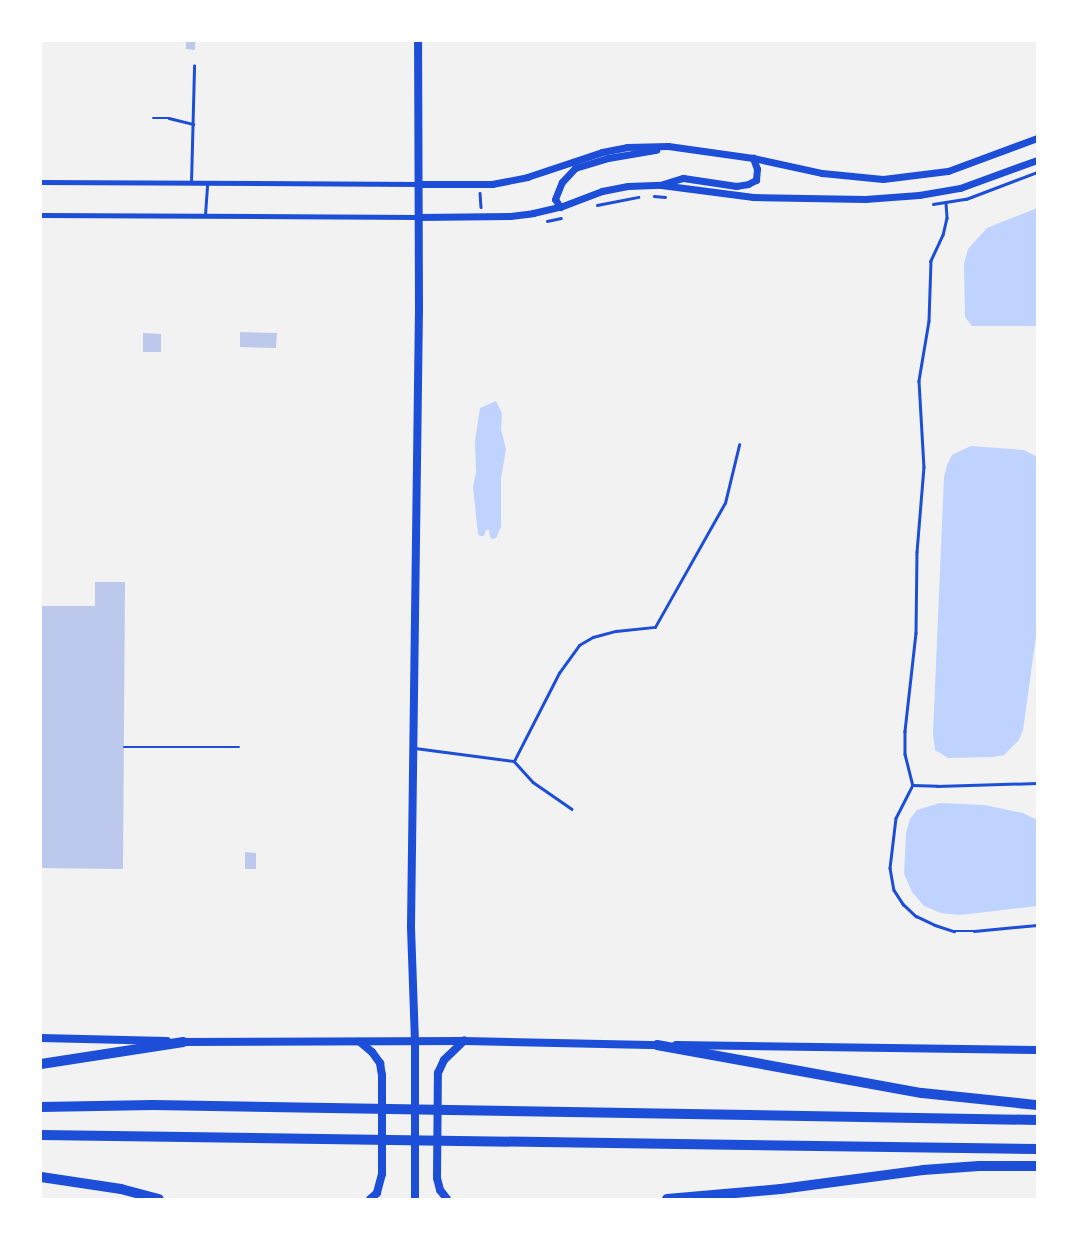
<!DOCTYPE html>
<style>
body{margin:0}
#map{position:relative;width:1078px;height:1240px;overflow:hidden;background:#f2f2f2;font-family:"DejaVu Sans",sans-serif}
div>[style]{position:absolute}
.water>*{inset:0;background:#bfd3fe}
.building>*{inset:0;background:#bdc9ec}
.path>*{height:2.5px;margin:-1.25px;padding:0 1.25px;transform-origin:1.25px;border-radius:1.25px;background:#1d4ed8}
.service>*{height:2.5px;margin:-1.25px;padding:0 1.25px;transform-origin:1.25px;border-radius:1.25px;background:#1d4ed8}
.minor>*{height:5px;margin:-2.5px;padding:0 2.5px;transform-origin:2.5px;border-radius:2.5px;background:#1d4ed8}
.tertiary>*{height:7px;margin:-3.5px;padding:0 3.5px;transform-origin:3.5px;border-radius:3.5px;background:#1d4ed8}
.secondary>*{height:8px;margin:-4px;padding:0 4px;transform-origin:4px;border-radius:4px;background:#1d4ed8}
.motorway>*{height:10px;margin:-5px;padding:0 5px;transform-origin:5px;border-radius:5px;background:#1d4ed8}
span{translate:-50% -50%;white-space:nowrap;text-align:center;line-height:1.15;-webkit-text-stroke:4.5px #fff;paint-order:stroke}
.frame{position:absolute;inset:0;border:42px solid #fff;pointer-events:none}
</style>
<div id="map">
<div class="water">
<i style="clip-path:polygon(1037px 208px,1037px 326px,972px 326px,965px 317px,964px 264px,968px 249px,987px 228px)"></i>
<i style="clip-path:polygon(496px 401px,502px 413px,501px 429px,506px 449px,501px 479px,501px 527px,496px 538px,492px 539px,490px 537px,489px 530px,486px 530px,484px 536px,480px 536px,478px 534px,473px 487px,476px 472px,475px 441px,480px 408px)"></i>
<i style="clip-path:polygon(971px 446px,1024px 450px,1037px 457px,1037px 629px,1023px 730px,1019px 740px,1004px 755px,993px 757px,948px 758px,935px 750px,933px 734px,944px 477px,947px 465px,952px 455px)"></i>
<i style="clip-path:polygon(940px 803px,984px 805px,1023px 813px,1037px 820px,1037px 906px,960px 915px,941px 913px,924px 906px,912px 892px,904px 874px,906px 833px,910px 819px,917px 810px)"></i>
</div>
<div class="building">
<i style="clip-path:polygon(186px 41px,195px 41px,195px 50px,186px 49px)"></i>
<i style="clip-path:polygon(240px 332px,277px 333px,276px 348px,240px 347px)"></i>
<i style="clip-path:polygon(143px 333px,161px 334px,161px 352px,143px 352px)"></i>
<i style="clip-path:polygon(95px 582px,125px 582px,123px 869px,41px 868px,41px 606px,95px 606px)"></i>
<i style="clip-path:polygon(245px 852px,256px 853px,256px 869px,245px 869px)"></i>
</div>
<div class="path">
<i style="left:480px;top:193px;width:14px;rotate:86deg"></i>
<i style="left:654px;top:196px;width:11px;rotate:5deg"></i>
<i style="left:946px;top:203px;width:15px;rotate:86deg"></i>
<i style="left:947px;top:218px;width:17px;rotate:103deg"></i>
<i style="left:943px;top:235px;width:29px;rotate:115deg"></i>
<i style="left:931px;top:261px;width:60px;rotate:91.9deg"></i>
<i style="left:929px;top:321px;width:61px;rotate:99.5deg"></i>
<i style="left:919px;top:381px;width:86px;rotate:86.7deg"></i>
<i style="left:924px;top:467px;width:85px;rotate:94.7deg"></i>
<i style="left:917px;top:552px;width:81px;rotate:90.7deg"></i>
<i style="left:916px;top:633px;width:99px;rotate:96.4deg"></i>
<i style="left:905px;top:731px;width:23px;rotate:90deg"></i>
<i style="left:905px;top:754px;width:32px;rotate:76deg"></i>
<i style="left:913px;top:785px;width:37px;rotate:117deg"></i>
<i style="left:896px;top:818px;width:50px;rotate:96.8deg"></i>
<i style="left:890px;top:868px;width:22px;rotate:80deg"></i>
<i style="left:894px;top:890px;width:17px;rotate:57deg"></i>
<i style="left:903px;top:904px;width:18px;rotate:43deg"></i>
<i style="left:916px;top:916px;width:21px;rotate:25deg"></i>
<i style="left:935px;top:925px;width:20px;rotate:18deg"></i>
<i style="left:954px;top:931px;width:20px"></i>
<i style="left:974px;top:931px;width:63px;rotate:-5.4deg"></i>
<i style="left:933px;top:204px;width:33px;rotate:-9deg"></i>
<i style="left:966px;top:199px;width:76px;rotate:-20.8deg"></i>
<i style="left:597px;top:205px;width:42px;rotate:-11deg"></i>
<i style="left:547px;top:221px;width:14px;rotate:-12deg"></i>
<i style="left:124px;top:747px;width:115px"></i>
<i style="left:913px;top:785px;width:24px;rotate:2deg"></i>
<i style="left:937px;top:786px;width:100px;rotate:-1.7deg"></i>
</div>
<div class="service">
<i style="left:153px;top:118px;width:16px"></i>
<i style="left:169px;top:118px;width:25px;rotate:14deg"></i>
<i style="left:191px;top:183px;width:117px;rotate:-88.5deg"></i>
<i style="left:205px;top:215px;width:31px;rotate:-86deg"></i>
<i style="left:415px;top:748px;width:100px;rotate:7.5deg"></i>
<i style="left:514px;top:761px;width:99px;rotate:-62.9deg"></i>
<i style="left:559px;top:673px;width:34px;rotate:-54deg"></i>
<i style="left:579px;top:645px;width:16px;rotate:-30deg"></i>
<i style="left:593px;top:637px;width:24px;rotate:-15deg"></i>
<i style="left:616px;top:631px;width:39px;rotate:-6deg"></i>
<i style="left:655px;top:627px;width:142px;rotate:-60.6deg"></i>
<i style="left:725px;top:503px;width:60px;rotate:-76.4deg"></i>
<i style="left:514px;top:761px;width:28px;rotate:48deg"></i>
<i style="left:533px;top:782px;width:47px;rotate:34.7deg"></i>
</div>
<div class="minor">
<i style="left:41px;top:182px;width:378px;rotate:0.3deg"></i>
<i style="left:41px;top:215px;width:377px;rotate:0.3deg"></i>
</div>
<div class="tertiary">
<i style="left:419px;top:184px;width:73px"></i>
<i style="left:492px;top:184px;width:36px;rotate:-11deg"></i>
<i style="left:527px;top:177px;width:79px;rotate:-18.4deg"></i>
<i style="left:602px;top:152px;width:25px;rotate:-11deg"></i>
<i style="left:627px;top:147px;width:41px;rotate:-1.4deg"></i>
<i style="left:668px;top:146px;width:86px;rotate:8deg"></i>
<i style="left:753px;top:158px;width:71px;rotate:12.3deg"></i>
<i style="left:822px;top:173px;width:61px;rotate:5.6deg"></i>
<i style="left:883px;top:179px;width:65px;rotate:-7deg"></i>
<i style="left:948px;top:171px;width:95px;rotate:-20.3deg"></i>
<i style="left:663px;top:184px;width:21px;rotate:-17deg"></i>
<i style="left:683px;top:178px;width:54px;rotate:8.6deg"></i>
<i style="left:736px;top:186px;width:12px;rotate:-9deg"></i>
<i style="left:748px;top:184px;width:9px;rotate:-27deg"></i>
<i style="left:756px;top:180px;width:11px;rotate:-85deg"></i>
<i style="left:757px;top:169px;width:12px;rotate:-110deg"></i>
<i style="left:560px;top:207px;width:9px;rotate:-122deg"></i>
<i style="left:555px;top:199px;width:18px;rotate:-68deg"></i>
<i style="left:562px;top:182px;width:19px;rotate:-47deg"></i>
<i style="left:575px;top:168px;width:34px;rotate:-17deg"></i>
<i style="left:608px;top:158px;width:49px;rotate:-9.5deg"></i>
<i style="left:418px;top:217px;width:92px;rotate:-0.6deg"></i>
<i style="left:510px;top:216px;width:23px;rotate:-7deg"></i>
<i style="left:533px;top:213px;width:28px;rotate:-13deg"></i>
<i style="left:560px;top:207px;width:45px;rotate:-20.9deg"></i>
<i style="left:602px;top:191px;width:26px;rotate:-11deg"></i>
<i style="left:628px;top:186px;width:33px;rotate:-2deg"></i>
<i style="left:661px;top:185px;width:93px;rotate:7.4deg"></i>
<i style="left:753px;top:197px;width:112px;rotate:1deg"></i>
<i style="left:865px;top:199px;width:54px;rotate:-4.2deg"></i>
<i style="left:919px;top:195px;width:42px;rotate:-9.7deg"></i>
<i style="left:960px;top:188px;width:82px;rotate:-20deg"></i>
</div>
<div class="secondary">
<i style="left:41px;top:1038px;width:126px;rotate:1.4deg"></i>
<i style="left:179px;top:1042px;width:285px;rotate:-0.2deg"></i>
<i style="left:464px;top:1041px;width:198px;rotate:1.2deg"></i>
<i style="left:360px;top:1042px;width:16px;rotate:40deg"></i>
<i style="left:372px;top:1052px;width:14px;rotate:54deg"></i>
<i style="left:380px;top:1063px;width:12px;rotate:81deg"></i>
<i style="left:382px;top:1075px;width:99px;rotate:90deg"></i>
<i style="left:382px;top:1174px;width:20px;rotate:105deg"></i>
<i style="left:377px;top:1193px;width:9px;rotate:139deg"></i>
<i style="left:676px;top:1045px;width:361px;rotate:0.8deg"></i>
<i style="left:415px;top:1199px;width:157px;rotate:-90deg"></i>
<i style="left:415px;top:1042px;width:115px;rotate:-92deg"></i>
<i style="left:411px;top:927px;width:618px;rotate:-89.26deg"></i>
<i style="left:419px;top:309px;width:268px;rotate:-90.2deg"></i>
<i style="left:447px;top:1199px;width:11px;rotate:-128deg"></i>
<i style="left:440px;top:1190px;width:12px;rotate:-104deg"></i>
<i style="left:437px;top:1178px;width:105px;rotate:-89.5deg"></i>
<i style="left:438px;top:1073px;width:14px;rotate:-65deg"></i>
<i style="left:444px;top:1060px;width:28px;rotate:-44deg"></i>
</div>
<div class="motorway">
<i style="left:657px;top:1045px;width:269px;rotate:10.3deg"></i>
<i style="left:922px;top:1093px;width:116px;rotate:6deg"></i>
<i style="left:41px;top:1064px;width:144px;rotate:-8.8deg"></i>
<i style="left:41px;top:1107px;width:112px;rotate:-1deg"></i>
<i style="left:153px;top:1105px;width:884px;rotate:0.97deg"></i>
<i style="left:41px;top:1135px;width:996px;rotate:0.81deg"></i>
<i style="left:41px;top:1177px;width:81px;rotate:8.5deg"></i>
<i style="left:121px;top:1189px;width:39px;rotate:15deg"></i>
<i style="left:667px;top:1199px;width:114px;rotate:-5deg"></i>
<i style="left:781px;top:1189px;width:143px;rotate:-7.6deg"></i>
<i style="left:923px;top:1170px;width:56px;rotate:-4.1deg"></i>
<i style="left:979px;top:1166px;width:58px"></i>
</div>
<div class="frame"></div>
</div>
